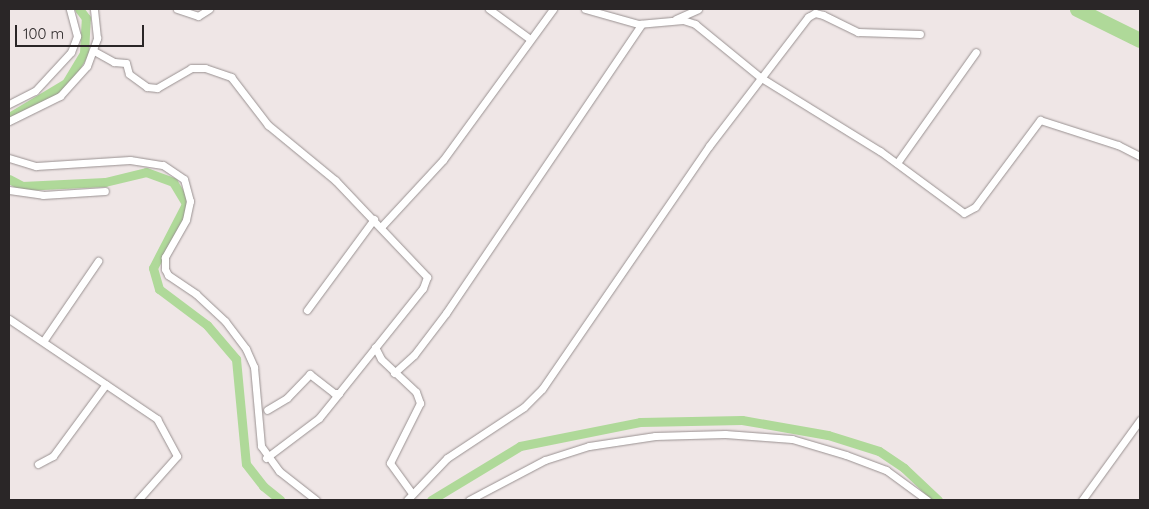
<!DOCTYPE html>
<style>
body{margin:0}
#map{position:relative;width:1149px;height:509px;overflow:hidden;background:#efe6e6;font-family:Quicksand,sans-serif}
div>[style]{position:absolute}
.canal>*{height:9px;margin:-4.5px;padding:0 4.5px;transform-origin:4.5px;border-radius:4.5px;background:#afd999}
.river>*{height:15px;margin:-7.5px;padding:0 7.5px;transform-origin:7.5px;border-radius:7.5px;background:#afd999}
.roads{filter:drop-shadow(0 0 1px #999191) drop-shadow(0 0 1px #999191)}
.street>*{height:7px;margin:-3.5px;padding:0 3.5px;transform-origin:3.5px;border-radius:3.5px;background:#fff}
span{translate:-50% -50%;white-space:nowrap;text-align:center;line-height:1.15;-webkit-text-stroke:4px #efe6e6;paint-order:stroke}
.frame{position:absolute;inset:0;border:10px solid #2a2627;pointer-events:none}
.scale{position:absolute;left:15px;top:25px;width:129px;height:22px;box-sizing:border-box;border:2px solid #2a2627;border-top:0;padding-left:6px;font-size:15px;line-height:18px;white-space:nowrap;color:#2a2627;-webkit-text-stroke:4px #efe6e6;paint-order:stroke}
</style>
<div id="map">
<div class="canal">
<i style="left:9px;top:117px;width:66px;rotate:-30.8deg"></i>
<i style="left:66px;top:83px;width:35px;rotate:-59deg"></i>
<i style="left:84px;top:53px;width:35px;rotate:-87deg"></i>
<i style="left:86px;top:18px;width:11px;rotate:-128deg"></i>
<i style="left:9px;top:179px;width:15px;rotate:28deg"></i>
<i style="left:22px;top:186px;width:83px;rotate:-2.8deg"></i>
<i style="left:105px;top:182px;width:42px;rotate:-13.7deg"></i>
<i style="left:146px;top:172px;width:29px;rotate:20deg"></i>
<i style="left:173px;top:182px;width:26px;rotate:59deg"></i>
<i style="left:186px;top:204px;width:72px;rotate:117.3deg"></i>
<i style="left:153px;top:268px;width:22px;rotate:74deg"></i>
<i style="left:159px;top:289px;width:60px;rotate:36.9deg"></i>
<i style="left:207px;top:325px;width:45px;rotate:49.5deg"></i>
<i style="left:236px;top:359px;width:105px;rotate:84.6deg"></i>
<i style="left:246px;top:464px;width:28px;rotate:52deg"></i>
<i style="left:263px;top:486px;width:22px;rotate:39deg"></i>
<i style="left:431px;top:500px;width:104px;rotate:-31.2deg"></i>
<i style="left:520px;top:446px;width:122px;rotate:-11.3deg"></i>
<i style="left:640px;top:422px;width:102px;rotate:-1.1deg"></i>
<i style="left:742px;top:420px;width:87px;rotate:9.9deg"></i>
<i style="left:828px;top:435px;width:53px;rotate:17.4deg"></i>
<i style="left:879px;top:451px;width:30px;rotate:34deg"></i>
<i style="left:904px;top:468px;width:47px;rotate:43.3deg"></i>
</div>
<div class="river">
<i style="left:1077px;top:9px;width:70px;rotate:26.2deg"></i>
</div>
<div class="roads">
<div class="street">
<i style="left:177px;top:9px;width:22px;rotate:18deg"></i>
<i style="left:198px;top:16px;width:13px;rotate:-32deg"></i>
<i style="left:489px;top:9px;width:51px;rotate:36.2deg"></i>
<i style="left:585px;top:9px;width:55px;rotate:15.8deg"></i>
<i style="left:638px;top:24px;width:45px;rotate:-5.1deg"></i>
<i style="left:683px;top:20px;width:13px;rotate:18deg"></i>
<i style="left:695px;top:24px;width:84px;rotate:39.2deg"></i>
<i style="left:760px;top:77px;width:141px;rotate:31.7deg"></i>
<i style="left:880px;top:151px;width:104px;rotate:36.4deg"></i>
<i style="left:964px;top:213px;width:13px;rotate:-29deg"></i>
<i style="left:975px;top:207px;width:109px;rotate:-53.2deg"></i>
<i style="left:1040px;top:120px;width:82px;rotate:17.8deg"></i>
<i style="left:1118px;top:145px;width:25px;rotate:27deg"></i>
<i style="left:676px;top:19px;width:24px;rotate:-24deg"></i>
<i style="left:94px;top:51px;width:23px;rotate:29deg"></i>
<i style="left:114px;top:62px;width:12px;rotate:5deg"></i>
<i style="left:126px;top:63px;width:11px;rotate:75deg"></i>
<i style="left:129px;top:74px;width:22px;rotate:36deg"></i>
<i style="left:147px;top:87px;width:10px;rotate:6deg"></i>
<i style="left:157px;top:88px;width:39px;rotate:-30deg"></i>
<i style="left:191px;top:68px;width:14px"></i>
<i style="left:205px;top:68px;width:28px;rotate:19deg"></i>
<i style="left:231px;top:77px;width:61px;rotate:52.4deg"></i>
<i style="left:268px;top:125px;width:87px;rotate:39.4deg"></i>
<i style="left:335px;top:180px;width:134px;rotate:46.5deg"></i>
<i style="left:427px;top:277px;width:12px;rotate:110deg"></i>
<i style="left:423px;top:288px;width:134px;rotate:128.7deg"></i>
<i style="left:339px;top:393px;width:5px;rotate:180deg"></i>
<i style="left:334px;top:393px;width:31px;rotate:-142deg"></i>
<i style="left:310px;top:374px;width:33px;rotate:134deg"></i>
<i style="left:287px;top:398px;width:23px;rotate:149deg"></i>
<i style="left:9px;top:104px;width:29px;rotate:-27deg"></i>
<i style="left:35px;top:91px;width:53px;rotate:-47.3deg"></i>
<i style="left:71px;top:52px;width:17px;rotate:-69deg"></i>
<i style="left:77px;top:36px;width:28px;rotate:-105deg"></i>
<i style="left:9px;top:121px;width:57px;rotate:-26.1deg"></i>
<i style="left:60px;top:96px;width:40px;rotate:-48deg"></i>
<i style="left:87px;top:66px;width:30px;rotate:-70deg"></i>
<i style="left:97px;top:38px;width:29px;rotate:-96deg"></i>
<i style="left:9px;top:158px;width:28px;rotate:17deg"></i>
<i style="left:36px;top:166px;width:94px;rotate:-3.7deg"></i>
<i style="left:130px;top:160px;width:33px;rotate:9deg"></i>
<i style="left:163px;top:165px;width:25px;rotate:34deg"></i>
<i style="left:184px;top:179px;width:23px;rotate:75deg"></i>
<i style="left:190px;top:201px;width:19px;rotate:102deg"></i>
<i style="left:186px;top:220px;width:43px;rotate:119.6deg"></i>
<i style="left:165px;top:257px;width:12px;rotate:90deg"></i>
<i style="left:165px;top:269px;width:7px;rotate:63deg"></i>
<i style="left:168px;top:275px;width:34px;rotate:34deg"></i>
<i style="left:196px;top:294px;width:40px;rotate:43deg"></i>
<i style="left:225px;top:321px;width:35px;rotate:53deg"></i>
<i style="left:246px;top:349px;width:20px;rotate:66deg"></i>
<i style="left:254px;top:367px;width:79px;rotate:84.9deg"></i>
<i style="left:261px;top:446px;width:31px;rotate:54deg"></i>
<i style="left:279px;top:471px;width:47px;rotate:38.1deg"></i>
<i style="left:897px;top:163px;width:136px;rotate:-54.6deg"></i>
<i style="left:9px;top:190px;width:34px;rotate:8deg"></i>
<i style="left:43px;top:195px;width:62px;rotate:-3.7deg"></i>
<i style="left:381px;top:227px;width:91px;rotate:-47.2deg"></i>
<i style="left:443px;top:160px;width:187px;rotate:-53.9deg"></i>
<i style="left:307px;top:310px;width:113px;rotate:-53.6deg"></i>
<i style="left:9px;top:319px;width:179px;rotate:34deg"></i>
<i style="left:157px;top:419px;width:42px;rotate:61.6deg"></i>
<i style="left:177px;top:456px;width:59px;rotate:131.6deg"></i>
<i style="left:44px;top:340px;width:96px;rotate:-55.6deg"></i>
<i style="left:375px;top:347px;width:13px;rotate:63deg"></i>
<i style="left:381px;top:359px;width:48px;rotate:43.3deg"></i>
<i style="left:416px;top:392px;width:12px;rotate:70deg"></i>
<i style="left:420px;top:403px;width:67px;rotate:116.6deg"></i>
<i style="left:390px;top:463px;width:37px;rotate:54deg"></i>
<i style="left:394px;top:373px;width:27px;rotate:-42deg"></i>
<i style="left:414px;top:355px;width:53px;rotate:-52.7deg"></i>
<i style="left:446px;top:313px;width:349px;rotate:-55.9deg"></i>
<i style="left:266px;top:458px;width:66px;rotate:-37deg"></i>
<i style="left:319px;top:418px;width:32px;rotate:-51deg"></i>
<i style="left:38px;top:464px;width:17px;rotate:-28deg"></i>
<i style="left:53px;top:456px;width:89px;rotate:-53.6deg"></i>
<i style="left:407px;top:500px;width:58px;rotate:-46.4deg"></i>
<i style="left:447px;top:458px;width:92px;rotate:-33.5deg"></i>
<i style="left:524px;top:407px;width:25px;rotate:-45deg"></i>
<i style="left:542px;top:389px;width:295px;rotate:-55.5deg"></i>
<i style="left:709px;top:146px;width:163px;rotate:-52.5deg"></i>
<i style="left:808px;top:17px;width:8px;rotate:-30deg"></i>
<i style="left:815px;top:13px;width:8px;rotate:14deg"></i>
<i style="left:823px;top:15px;width:39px;rotate:26deg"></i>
<i style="left:858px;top:32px;width:62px;rotate:1.8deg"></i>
<i style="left:469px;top:500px;width:86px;rotate:-27.8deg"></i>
<i style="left:545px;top:460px;width:46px;rotate:-17.7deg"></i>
<i style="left:589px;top:446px;width:67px;rotate:-8.6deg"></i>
<i style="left:655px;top:436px;width:70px;rotate:-1.6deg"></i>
<i style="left:725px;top:434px;width:67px;rotate:4.3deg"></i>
<i style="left:792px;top:439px;width:56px;rotate:16.5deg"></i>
<i style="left:846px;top:455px;width:43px;rotate:20.6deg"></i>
<i style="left:886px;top:470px;width:51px;rotate:36.2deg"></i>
<i style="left:1082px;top:500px;width:99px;rotate:-54.1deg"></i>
</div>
</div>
<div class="frame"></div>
<div class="scale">100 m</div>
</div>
